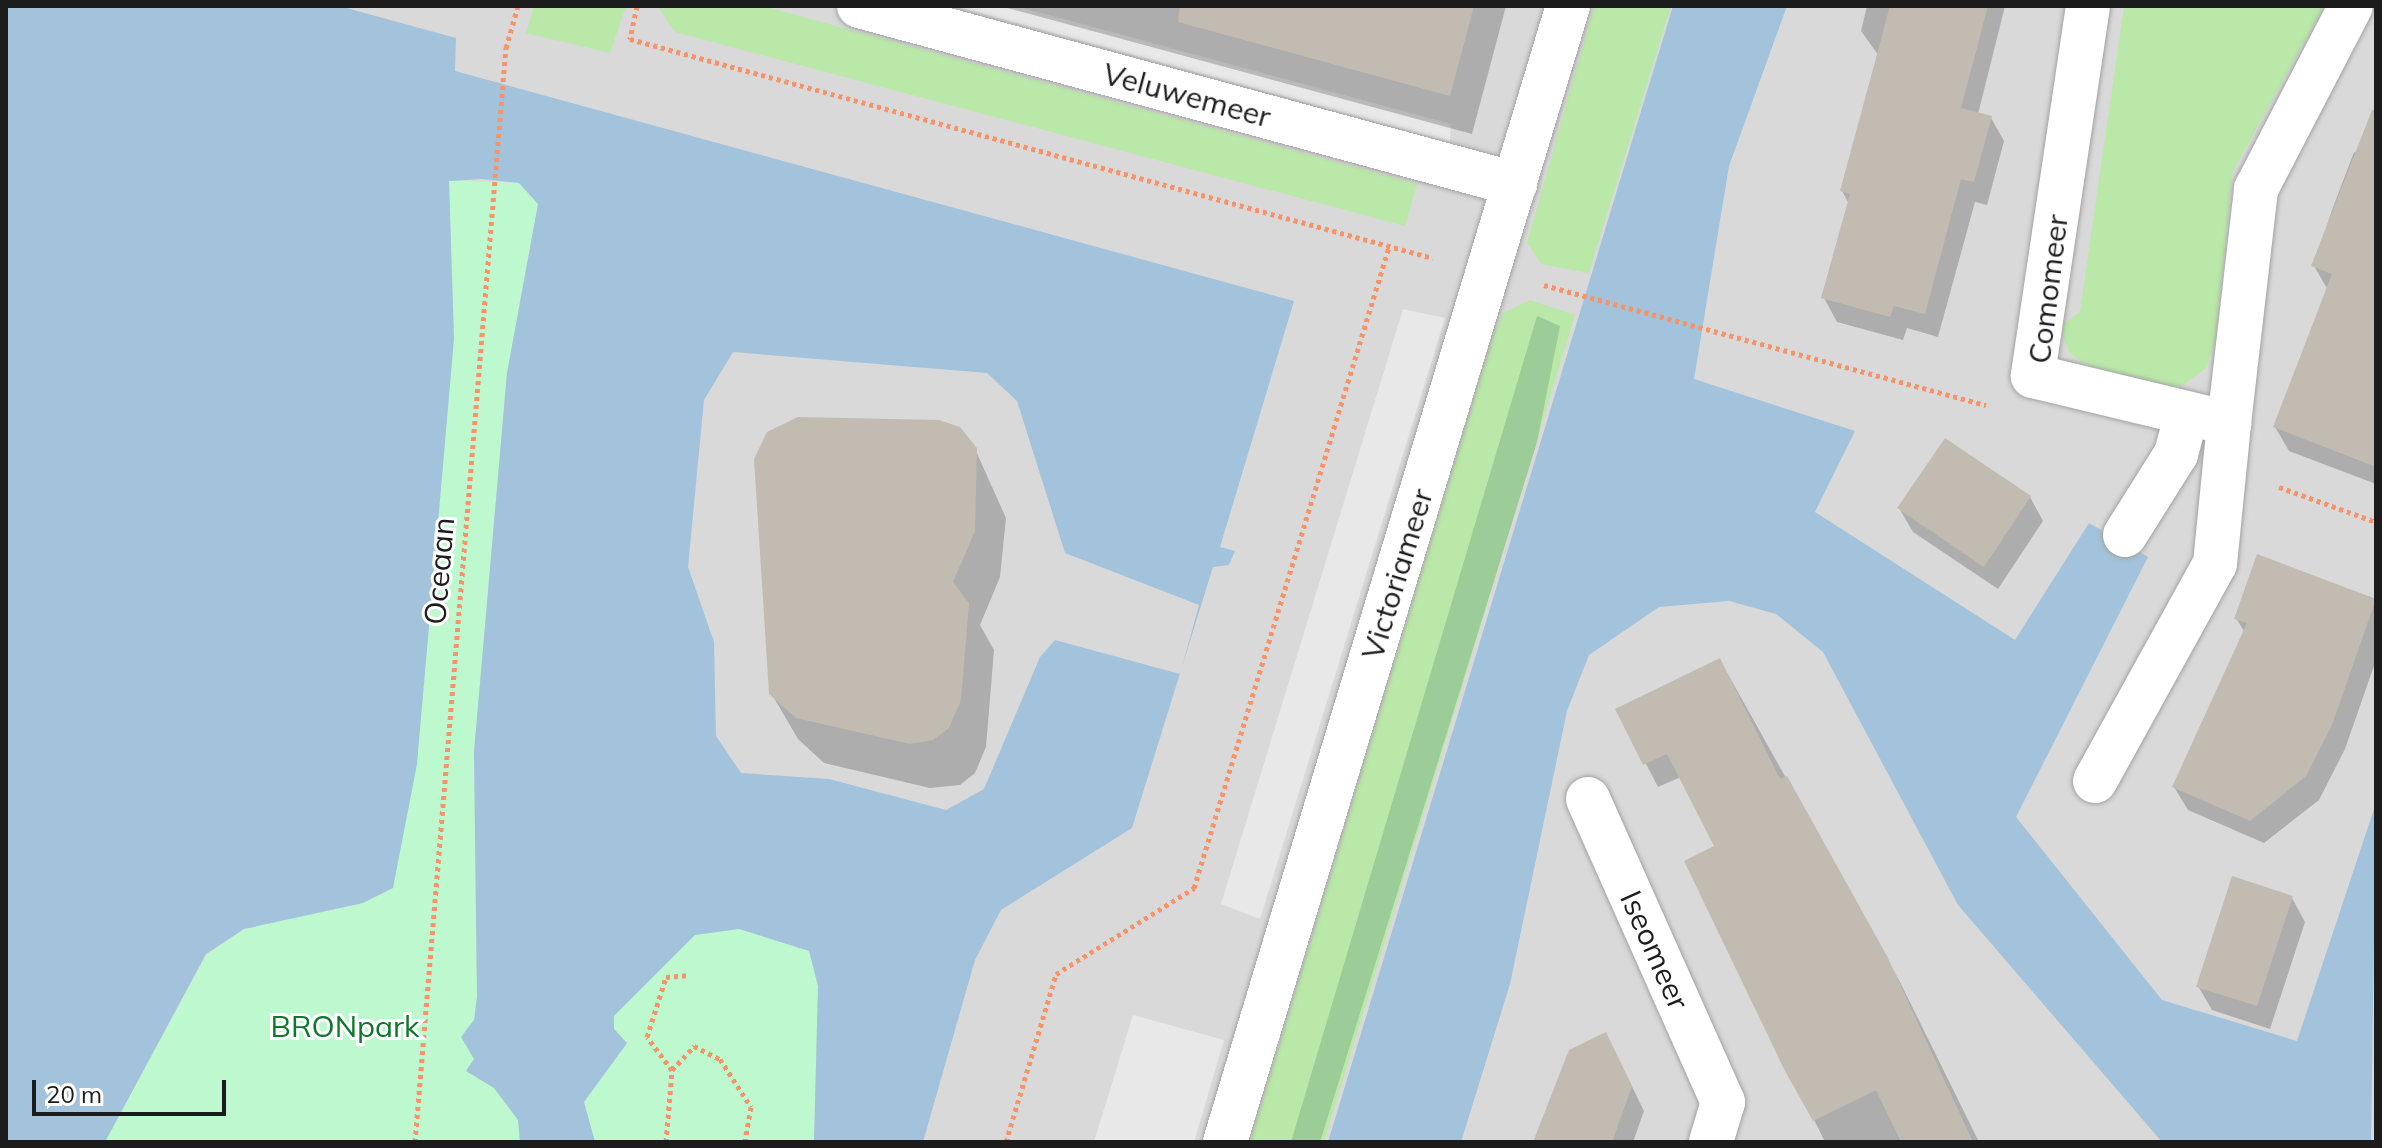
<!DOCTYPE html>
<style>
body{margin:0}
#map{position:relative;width:2382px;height:1148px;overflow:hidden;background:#edece2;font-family:Mulish,sans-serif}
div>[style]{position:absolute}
.residential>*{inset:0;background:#dad9d9}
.grass>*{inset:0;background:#bae8a8}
.forest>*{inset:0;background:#9ccc97}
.park>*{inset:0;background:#bef8ce}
.parking>*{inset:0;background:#e8e8e8}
.water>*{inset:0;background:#a2c3db}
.shadow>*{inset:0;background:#0003}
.building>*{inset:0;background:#c2bbb1}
.path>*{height:5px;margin-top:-2.5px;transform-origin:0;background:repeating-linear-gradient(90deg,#f79369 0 4px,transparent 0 8px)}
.roads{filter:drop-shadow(0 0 2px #a3a3a3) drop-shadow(0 0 2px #a3a3a3)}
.minor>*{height:44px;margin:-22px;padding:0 22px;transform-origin:22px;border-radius:22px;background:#fff}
span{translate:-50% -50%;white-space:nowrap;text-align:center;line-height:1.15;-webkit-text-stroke:6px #fff;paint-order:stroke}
.street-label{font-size:30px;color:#1c1c1c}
.park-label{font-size:30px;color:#0d772a}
.frame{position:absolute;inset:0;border:8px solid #1c1c1c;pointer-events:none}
.scale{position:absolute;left:32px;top:1080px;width:194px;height:36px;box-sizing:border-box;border:4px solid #1c1c1c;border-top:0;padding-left:10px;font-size:24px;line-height:28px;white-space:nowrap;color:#1c1c1c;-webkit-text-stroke:6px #fff;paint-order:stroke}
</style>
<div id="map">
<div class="residential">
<i style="clip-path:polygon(6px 6px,2376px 6px,2376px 1142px,6px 1142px)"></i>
</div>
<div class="grass">
<i style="clip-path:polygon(534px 6px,626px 6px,610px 53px,526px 33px)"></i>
<i style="clip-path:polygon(763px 6px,1417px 184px,1405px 226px,675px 32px,659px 8px)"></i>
<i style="clip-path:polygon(1594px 6px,1671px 6px,1589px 273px,1541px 264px,1527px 243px)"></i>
<i style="clip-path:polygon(2124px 6px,2324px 6px,2232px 173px,2216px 341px,2206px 368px,2182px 386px,2144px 389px,2090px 367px,2070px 354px,2059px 327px,2080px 312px)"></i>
<i style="clip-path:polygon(1530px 300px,1575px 315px,1324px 1142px,1250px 1142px,1493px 336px,1503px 313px)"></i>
</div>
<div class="forest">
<i style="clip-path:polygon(1537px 316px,1560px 326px,1537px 442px,1320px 1142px,1291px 1142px)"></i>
</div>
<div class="park">
<i style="clip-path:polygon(449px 180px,519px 183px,538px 204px,507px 373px,474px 752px,477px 997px,474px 1059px,466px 1071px,494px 1088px,518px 1120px,520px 1142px,105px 1142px,206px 955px,244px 929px,363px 903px,454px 339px)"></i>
<i style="clip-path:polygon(739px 929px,809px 950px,818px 986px,814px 1142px,595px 1142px,584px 1102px,627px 1043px,614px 1029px,614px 1016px,695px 935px)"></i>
</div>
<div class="parking">
<i style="clip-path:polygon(954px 6px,1016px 6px,1451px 124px,1450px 142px)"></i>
<i style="clip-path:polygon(1403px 309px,1445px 318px,1260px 919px,1221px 904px)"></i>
<i style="clip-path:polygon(1133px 1015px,1224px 1040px,1194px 1142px,1094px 1142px)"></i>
</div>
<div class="water">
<i style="clip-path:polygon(evenodd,6px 6px,339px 6px,456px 38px,455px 71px,1294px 301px,1220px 547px,1235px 551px,1229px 565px,1213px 567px,1132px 828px,1001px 910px,975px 960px,923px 1142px,814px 1142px,818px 986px,809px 951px,739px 929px,695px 935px,614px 1016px,614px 1029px,627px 1043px,584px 1102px,595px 1142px,520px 1142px,518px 1120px,494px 1088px,466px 1071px,474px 1059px,461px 1037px,474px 1020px,477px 997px,474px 752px,507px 373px,538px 204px,519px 183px,482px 179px,449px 181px,454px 339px,417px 764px,393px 888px,363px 903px,244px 929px,206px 954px,105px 1142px,6px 1142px,6px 6px,733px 352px,987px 373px,1017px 401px,1065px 553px,1199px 605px,1180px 674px,1055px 640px,1040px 657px,984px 789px,946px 810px,829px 779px,741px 773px,716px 736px,714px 642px,688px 567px,704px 400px,733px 352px)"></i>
<i style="clip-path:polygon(1673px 6px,1787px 6px,1729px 166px,1694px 379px,1855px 431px,1815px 512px,2015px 640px,2089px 523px,2148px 557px,2016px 817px,2162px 1000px,2297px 1041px,2376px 803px,2371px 1142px,2162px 1142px,1958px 905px,1823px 652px,1776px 614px,1729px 601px,1659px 607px,1589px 655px,1567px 711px,1510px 984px,1461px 1142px,1328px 1142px)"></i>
</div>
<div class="shadow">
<i style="clip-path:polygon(1000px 6px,1506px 6px,1472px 134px)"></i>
<i style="clip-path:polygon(1867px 6px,2005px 6px,1978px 114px,1991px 118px,2004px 141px,1987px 205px,1975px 202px,1938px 337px,1907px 328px,1903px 340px,1837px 322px,1824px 298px,1849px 204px,1842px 191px,1879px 56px,1861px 31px)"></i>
<i style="clip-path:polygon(2376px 132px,2376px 484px,2289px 451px,2275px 427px,2328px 290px,2314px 266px,2332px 210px,2354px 152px,2366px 157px)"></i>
<i style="clip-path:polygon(975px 449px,1006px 518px,1000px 577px,980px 625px,994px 650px,986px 747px,975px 773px,960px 785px,930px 788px,824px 763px,798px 739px,771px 693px)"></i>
<i style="clip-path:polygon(2030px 497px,2043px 521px,1998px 589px,1913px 532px,1899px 508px)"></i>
<i style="clip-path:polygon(2258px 557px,2376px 599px,2376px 660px,2345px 749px,2319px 800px,2264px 843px,2188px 810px,2174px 787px,2245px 633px,2236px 618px)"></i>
<i style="clip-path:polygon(1720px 660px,1900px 982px,1979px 1142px,1825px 1142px,1687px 862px,1716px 847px,1681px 777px,1658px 787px,1618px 710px)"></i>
<i style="clip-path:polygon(2292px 898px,2305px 922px,2270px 1029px,2212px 1010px,2198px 986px)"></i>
<i style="clip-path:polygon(1618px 1058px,1644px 1111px,1633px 1142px,1536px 1142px)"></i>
</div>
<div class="building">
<i style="clip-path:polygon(1180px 6px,1474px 6px,1450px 96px,1178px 22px)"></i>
<i style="clip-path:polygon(1890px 6px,1988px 6px,1961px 108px,1992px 116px,1974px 182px,1961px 179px,1925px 314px,1894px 306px,1890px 317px,1821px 298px,1850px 194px,1840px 191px)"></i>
<i style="clip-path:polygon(2372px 110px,2376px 110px,2376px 467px,2273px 427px,2332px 274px,2311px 266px)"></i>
<i style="clip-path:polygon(798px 417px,939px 420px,960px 427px,977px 448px,975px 531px,953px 582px,969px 603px,961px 700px,949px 728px,933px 740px,910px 744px,796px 718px,769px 694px,754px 459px,767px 432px)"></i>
<i style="clip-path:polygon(1945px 438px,2031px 496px,1984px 567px,1897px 508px)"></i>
<i style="clip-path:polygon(2257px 554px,2376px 599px,2332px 725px,2306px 776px,2250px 821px,2172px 787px,2247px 623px,2234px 619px)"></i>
<i style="clip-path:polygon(1720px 658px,1780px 779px,1787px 776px,1887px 956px,1973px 1142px,1901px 1142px,1876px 1090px,1813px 1121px,1785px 1071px,1684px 861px,1714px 846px,1667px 754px,1643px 765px,1615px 709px)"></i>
<i style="clip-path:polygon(2232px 876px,2293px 896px,2257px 1006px,2196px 987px)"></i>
<i style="clip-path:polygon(1606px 1032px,1632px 1086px,1612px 1142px,1533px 1142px,1569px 1050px)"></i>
</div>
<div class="path">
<i style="left:637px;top:6px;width:34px;rotate:102deg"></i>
<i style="left:630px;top:39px;width:832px;rotate:15.26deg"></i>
<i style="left:1544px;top:285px;width:458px;rotate:15.2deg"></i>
<i style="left:2279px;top:487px;width:103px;rotate:19.8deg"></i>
<i style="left:672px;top:1070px;width:33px;rotate:-47deg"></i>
<i style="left:694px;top:1046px;width:29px;rotate:27deg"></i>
<i style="left:720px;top:1059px;width:57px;rotate:57.1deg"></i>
<i style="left:751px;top:1107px;width:36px;rotate:100deg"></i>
<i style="left:415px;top:1142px;width:1098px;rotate:-85.25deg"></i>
<i style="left:506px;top:48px;width:44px;rotate:-74.1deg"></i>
<i style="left:666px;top:1142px;width:72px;rotate:-85.2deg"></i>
<i style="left:672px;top:1070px;width:41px;rotate:-127.1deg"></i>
<i style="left:647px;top:1037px;width:63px;rotate:-72.4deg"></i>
<i style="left:666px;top:977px;width:21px;rotate:-5deg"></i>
<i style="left:1006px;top:1142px;width:175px;rotate:-73.4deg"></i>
<i style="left:1056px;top:974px;width:163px;rotate:-31.9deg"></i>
<i style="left:1194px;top:888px;width:670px;rotate:-73.08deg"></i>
</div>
<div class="roads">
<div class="minor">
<i style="left:859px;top:6px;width:680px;rotate:15.18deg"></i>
<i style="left:2088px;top:6px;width:374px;rotate:98.5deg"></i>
<i style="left:2033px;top:376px;width:202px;rotate:13.5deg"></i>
<i style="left:2229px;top:423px;width:236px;rotate:-83.4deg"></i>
<i style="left:2256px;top:189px;width:206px;rotate:-62.6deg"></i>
<i style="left:2125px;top:535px;width:96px;rotate:-57.8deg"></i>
<i style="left:2176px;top:454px;width:42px;rotate:-75deg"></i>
<i style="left:2095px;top:781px;width:248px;rotate:-61.1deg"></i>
<i style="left:2215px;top:564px;width:142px;rotate:-84.3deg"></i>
<i style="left:1588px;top:799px;width:332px;rotate:66deg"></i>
<i style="left:1723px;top:1102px;width:42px;rotate:106.7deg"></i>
<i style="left:1225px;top:1142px;width:1187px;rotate:-73.2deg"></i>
</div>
</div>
<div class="street-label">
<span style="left:1187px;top:95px;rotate:15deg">Veluwemeer</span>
<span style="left:2048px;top:289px;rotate:-83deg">Comomeer</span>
<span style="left:439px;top:571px;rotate:-85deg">Oceaan</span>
<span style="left:1397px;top:574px;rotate:-73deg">Victoriameer</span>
<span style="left:1655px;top:950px;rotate:66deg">Iseomeer</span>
</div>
<div class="park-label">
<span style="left:345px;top:1026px">BRONpark</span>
</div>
<div class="frame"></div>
<div class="scale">20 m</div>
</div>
